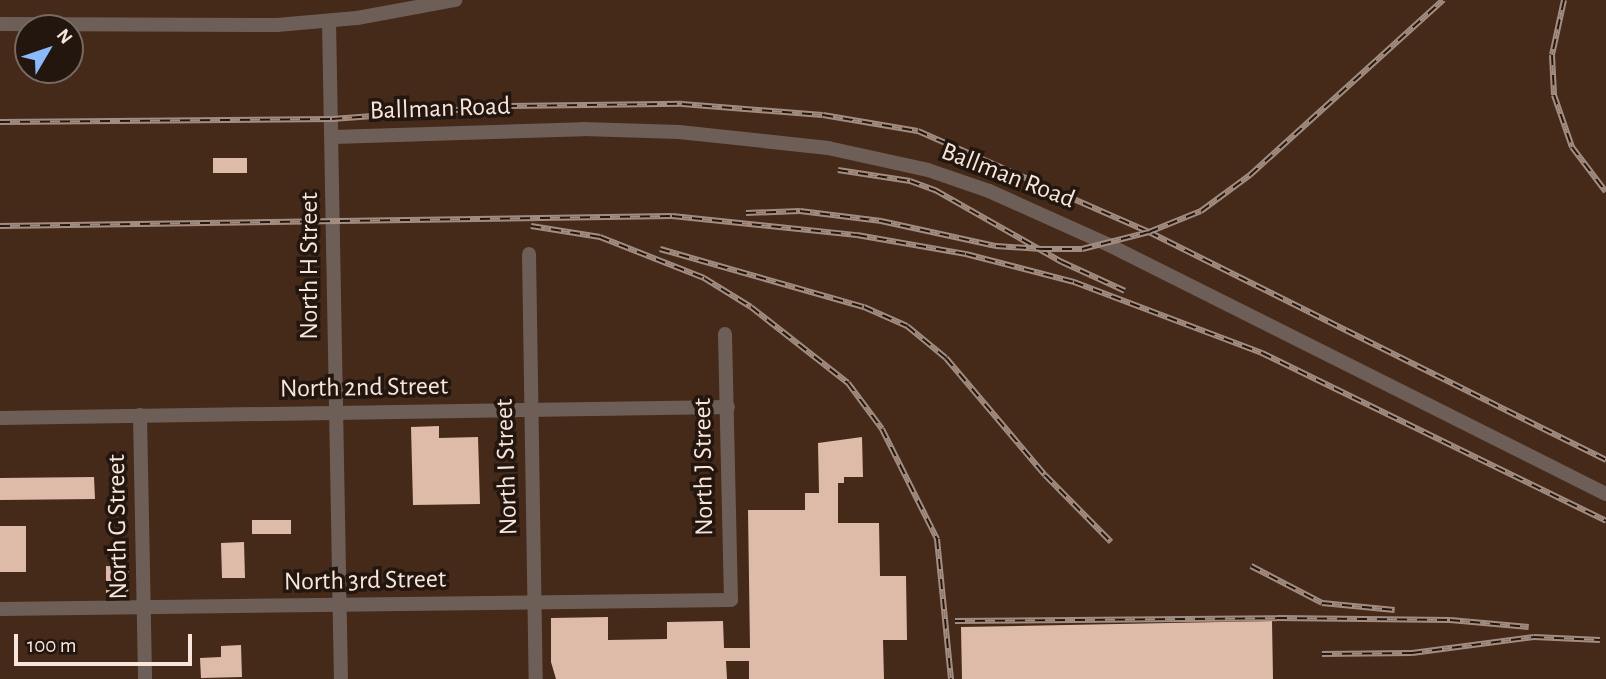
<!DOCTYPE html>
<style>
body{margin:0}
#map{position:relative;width:1606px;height:679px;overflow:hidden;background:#452a1a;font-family:"Alegreya Sans",sans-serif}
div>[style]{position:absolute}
.building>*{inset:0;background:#debba8}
.minor>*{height:14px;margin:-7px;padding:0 7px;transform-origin:7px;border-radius:7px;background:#6d5f58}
.rail>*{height:6px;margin-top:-3px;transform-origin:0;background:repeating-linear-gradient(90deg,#22160f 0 10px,#a38d80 0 20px);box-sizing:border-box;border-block:2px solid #a38d80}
span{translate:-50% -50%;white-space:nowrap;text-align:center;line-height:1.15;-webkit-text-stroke:7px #22160f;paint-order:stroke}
.street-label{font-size:26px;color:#f8e6dc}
.north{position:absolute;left:14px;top:14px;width:70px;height:70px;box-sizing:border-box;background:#22160f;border:2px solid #786961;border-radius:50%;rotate:51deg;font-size:19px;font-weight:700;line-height:28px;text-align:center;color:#f8e6dc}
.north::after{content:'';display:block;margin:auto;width:24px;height:32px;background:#8abafc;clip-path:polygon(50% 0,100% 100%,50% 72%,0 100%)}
.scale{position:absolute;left:14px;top:634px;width:178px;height:32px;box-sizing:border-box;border:4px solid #f8e6dc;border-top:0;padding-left:9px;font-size:21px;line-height:24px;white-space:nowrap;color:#f8e6dc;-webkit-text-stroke:5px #22160f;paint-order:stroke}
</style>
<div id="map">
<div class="building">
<i style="clip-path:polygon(213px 158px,247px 158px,247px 173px,213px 173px)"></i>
<i style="clip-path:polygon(439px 426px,439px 438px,478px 437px,480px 504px,413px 505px,411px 427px)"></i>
<i style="clip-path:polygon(862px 437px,863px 477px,844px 477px,844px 483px,838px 483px,838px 523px,879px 523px,880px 576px,906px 576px,907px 640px,883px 640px,884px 679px,749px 679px,749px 661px,726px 661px,727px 679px,556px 679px,551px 662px,551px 618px,608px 617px,608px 640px,667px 639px,667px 622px,723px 621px,724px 648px,750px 648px,748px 510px,805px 510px,805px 493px,819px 493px,818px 443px)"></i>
<i style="clip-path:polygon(94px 477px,95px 499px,0 500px,0 478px)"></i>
<i style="clip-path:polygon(252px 520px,291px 520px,291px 534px,252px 534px)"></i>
<i style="clip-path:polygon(0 526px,26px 526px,26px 572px,0 572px)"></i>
<i style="clip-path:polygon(244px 542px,245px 578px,222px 578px,221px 543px)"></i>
<i style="clip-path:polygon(106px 566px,129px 567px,128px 595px,106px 595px)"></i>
<i style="clip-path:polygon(1272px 621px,1273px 679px,962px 679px,961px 627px)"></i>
<i style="clip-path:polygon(241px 645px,242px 677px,201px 678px,200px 658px,221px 657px,221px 646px)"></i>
</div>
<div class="minor">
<i style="left:329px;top:21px;width:658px;rotate:88.96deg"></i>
<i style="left:0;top:24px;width:277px;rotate:0.2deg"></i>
<i style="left:277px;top:25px;width:80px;rotate:-5deg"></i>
<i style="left:357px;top:18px;width:100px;rotate:-10.4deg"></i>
<i style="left:333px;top:137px;width:250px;rotate:-1.8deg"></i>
<i style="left:583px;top:129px;width:96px;rotate:1.8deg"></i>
<i style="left:679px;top:132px;width:150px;rotate:6.1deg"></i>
<i style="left:828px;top:148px;width:102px;rotate:12.4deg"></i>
<i style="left:928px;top:170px;width:65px;rotate:19deg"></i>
<i style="left:989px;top:191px;width:129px;rotate:24.2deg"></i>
<i style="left:1107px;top:244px;width:558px;rotate:26.61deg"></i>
<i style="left:529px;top:254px;width:425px;rotate:89.1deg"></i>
<i style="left:140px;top:415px;width:264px;rotate:88.9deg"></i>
<i style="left:0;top:418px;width:728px;rotate:-0.87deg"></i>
<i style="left:0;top:609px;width:731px;rotate:-0.71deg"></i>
<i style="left:731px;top:600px;width:266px;rotate:-91.3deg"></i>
</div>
<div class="rail">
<i style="left:1564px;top:0;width:56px;rotate:102.3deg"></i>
<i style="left:1552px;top:55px;width:40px;rotate:87.1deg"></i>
<i style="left:1554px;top:95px;width:55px;rotate:70.9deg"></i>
<i style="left:1572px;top:147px;width:56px;rotate:52.9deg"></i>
<i style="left:0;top:122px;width:332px;rotate:-0.5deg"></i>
<i style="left:332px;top:119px;width:175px;rotate:-4.2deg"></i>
<i style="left:507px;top:106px;width:175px;rotate:-0.7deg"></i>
<i style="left:682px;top:104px;width:141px;rotate:4.5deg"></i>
<i style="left:823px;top:115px;width:96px;rotate:9.6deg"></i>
<i style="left:918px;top:131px;width:252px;rotate:23.6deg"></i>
<i style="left:1149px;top:232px;width:511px;rotate:26.51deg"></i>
<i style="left:838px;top:170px;width:73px;rotate:8.7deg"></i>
<i style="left:910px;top:181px;width:27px;rotate:20deg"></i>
<i style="left:935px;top:190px;width:146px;rotate:29.6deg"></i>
<i style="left:1062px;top:262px;width:69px;rotate:24.7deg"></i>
<i style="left:746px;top:213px;width:54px;rotate:-2.1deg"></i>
<i style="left:800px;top:211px;width:82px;rotate:7deg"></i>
<i style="left:881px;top:221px;width:118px;rotate:12.3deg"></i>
<i style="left:996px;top:246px;width:46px;rotate:3.7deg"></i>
<i style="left:1042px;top:249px;width:40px"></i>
<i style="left:1082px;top:249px;width:69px;rotate:-14.2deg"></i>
<i style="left:1149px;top:232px;width:56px;rotate:-22deg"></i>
<i style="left:1201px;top:211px;width:61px;rotate:-36.3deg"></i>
<i style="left:1250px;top:175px;width:261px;rotate:-42.2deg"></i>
<i style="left:0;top:226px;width:672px;rotate:-0.85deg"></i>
<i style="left:672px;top:216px;width:186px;rotate:5.9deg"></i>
<i style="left:857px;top:235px;width:111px;rotate:9.9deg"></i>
<i style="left:966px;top:254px;width:112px;rotate:14.5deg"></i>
<i style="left:1074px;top:282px;width:201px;rotate:20.7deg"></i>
<i style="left:1262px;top:353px;width:383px;rotate:26deg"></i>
<i style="left:531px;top:226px;width:70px;rotate:9.1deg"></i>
<i style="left:600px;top:237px;width:112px;rotate:21.5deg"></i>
<i style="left:704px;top:278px;width:55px;rotate:31.7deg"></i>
<i style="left:751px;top:307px;width:123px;rotate:38.1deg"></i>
<i style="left:848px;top:383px;width:57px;rotate:53.5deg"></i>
<i style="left:882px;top:429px;width:123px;rotate:63.4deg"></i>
<i style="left:937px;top:539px;width:141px;rotate:84.3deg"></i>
<i style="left:660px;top:249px;width:212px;rotate:15.9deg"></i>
<i style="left:864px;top:307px;width:47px;rotate:23.8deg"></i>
<i style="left:907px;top:326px;width:50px;rotate:39.4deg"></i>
<i style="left:946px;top:358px;width:153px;rotate:49.8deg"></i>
<i style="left:1045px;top:475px;width:94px;rotate:45.4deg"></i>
<i style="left:1251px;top:566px;width:80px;rotate:27.5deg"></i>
<i style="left:1322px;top:603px;width:73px;rotate:5.5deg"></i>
<i style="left:955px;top:621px;width:322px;rotate:-0.5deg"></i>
<i style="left:1277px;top:618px;width:173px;rotate:0.7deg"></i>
<i style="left:1450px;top:620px;width:79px;rotate:5.1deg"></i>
<i style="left:1322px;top:654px;width:90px;rotate:-0.6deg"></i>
<i style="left:1412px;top:653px;width:123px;rotate:-7.5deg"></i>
<i style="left:1534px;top:637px;width:66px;rotate:2.6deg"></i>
</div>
<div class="street-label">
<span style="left:440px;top:109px;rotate:-2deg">Ballman Road</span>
<span style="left:1008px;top:176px;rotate:21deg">Ballman Road</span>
<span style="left:310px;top:266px;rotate:-90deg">North H Street</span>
<span style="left:364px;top:388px;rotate:-1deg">North 2nd Street</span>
<span style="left:507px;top:467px;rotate:-92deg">North I Street</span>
<span style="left:704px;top:467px;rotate:-91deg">North J Street</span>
<span style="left:118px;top:527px;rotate:-91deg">North G Street</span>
<span style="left:365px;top:581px;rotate:-1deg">North 3rd Street</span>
</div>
<div class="north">N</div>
<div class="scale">100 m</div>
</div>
